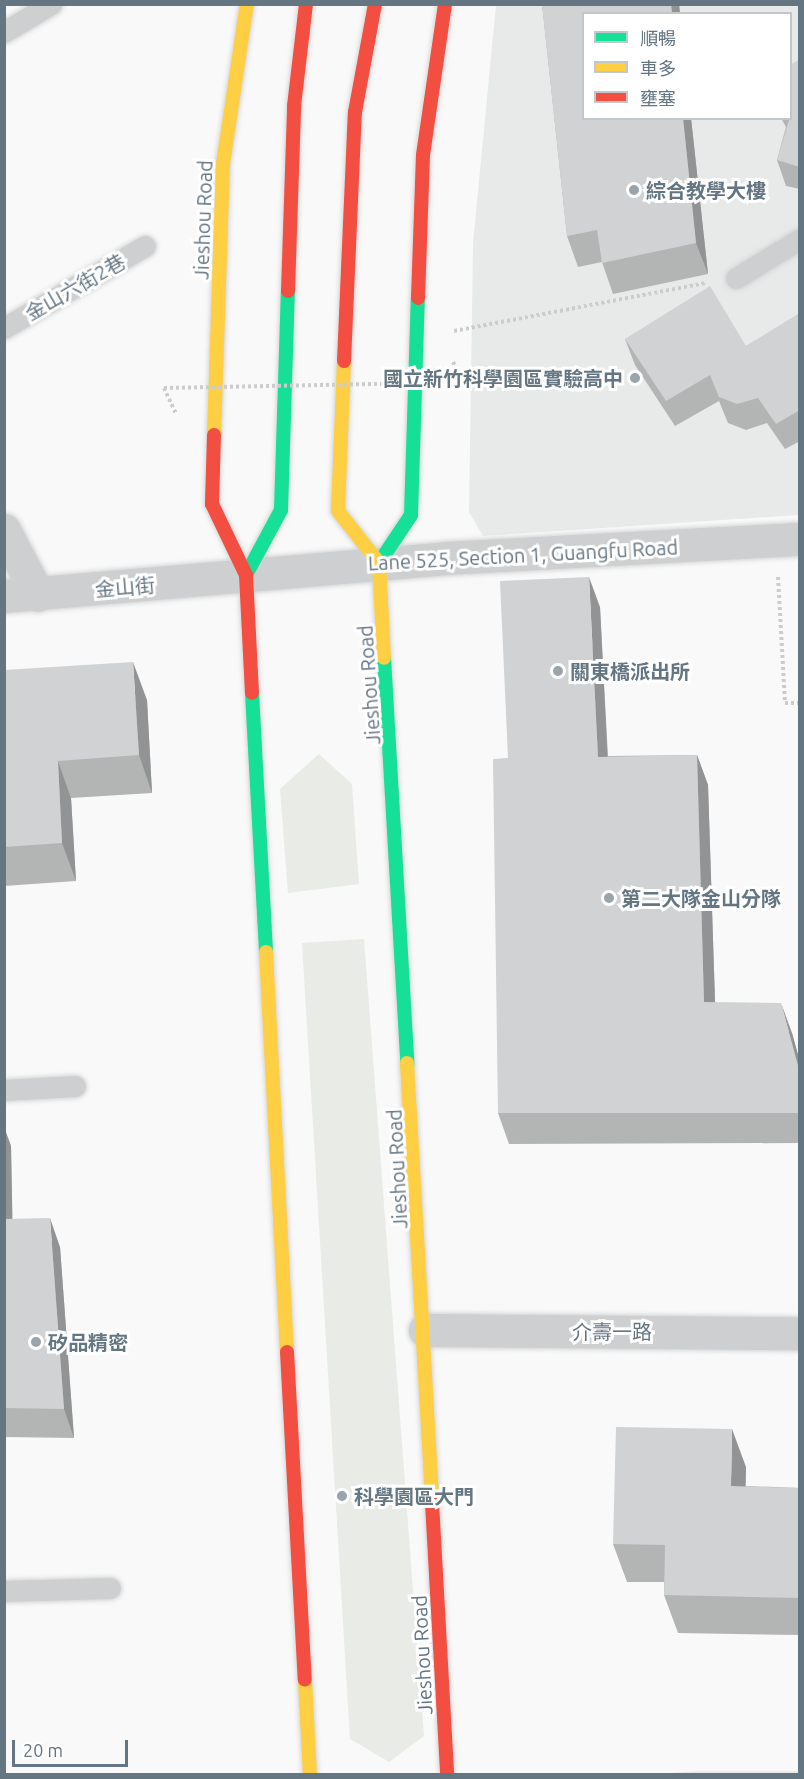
<!DOCTYPE html>
<meta charset="utf-8">
<style>
body{margin:0}
#map{position:relative;width:804px;height:1779px;overflow:hidden;background:#f9f9f9;font-family:Ubuntu,"Noto Sans TC",sans-serif}
div>[style]{position:absolute}
.built>*{inset:0;background:#e8e9e9}
.green>*{inset:0;background:#e8ebe6}
.path>*{height:4px;margin-top:-2px;transform-origin:0;background:repeating-linear-gradient(90deg,#cbcccd 0 3px,transparent 0 6px)}
.roads{filter:drop-shadow(0 0 2px #d5d6d7) drop-shadow(0 0 2px #d5d6d7)}
.lane>*{height:21px;margin:-10.5px;padding:0 10.5px;transform-origin:10.5px;border-radius:10.5px;background:#cecfd0}
.street>*{height:33px;margin:-16.5px;padding:0 16.5px;transform-origin:16.5px;border-radius:16.5px;background:#cecfd0}
.fast>*{height:14px;margin:-7px;padding:0 7px;transform-origin:7px;border-radius:7px;background:#16e098}
.slow>*{height:14px;margin:-7px;padding:0 7px;transform-origin:7px;border-radius:7px;background:#ffcf43}
.jam>*{height:14px;margin:-7px;padding:0 7px;transform-origin:7px;border-radius:7px;background:#f24e42}
.path-bridge>*{height:4px;margin-top:-2px;transform-origin:0;background:repeating-linear-gradient(90deg,#cbcccd 0 3px,transparent 0 6px)}
.wall>*{inset:0;background:#b3b5b5}
.shaded-wall>*{inset:0;background:#929394}
.building>*{inset:0;background:#d0d2d3}
.dots>*{width:16px;height:16px;translate:-50% -50%;box-sizing:border-box;border:3px solid #fff;border-radius:50%}
span{translate:-50% -50%;white-space:nowrap;text-align:center;line-height:1.15;-webkit-text-stroke:6px #fff;paint-order:stroke}
.poi-label{font-size:20px;color:#657683;font-weight:700}
.left{translate:0 -50%;text-align:left}
.right{translate:-100% -50%;text-align:right}
.street-label{font-size:20px;color:#657683}
.frame{position:absolute;inset:0;border:6px solid #657683;pointer-events:none}
.legend{position:absolute;left:582px;top:12px;width:210px;height:108px;box-sizing:border-box;background:#fff;border:2px solid #c1c8cd;margin:0;padding:8px 10px;list-style:none;font-size:18px;color:#657683}
.legend li{display:flex;align-items:center;gap:12px;height:30px}
.legend b{width:30px;border:2px solid #c1c8cd}
.scale{position:absolute;left:12px;top:1740px;width:116px;height:27px;box-sizing:border-box;border:3px solid #657683;border-top:0;padding-left:8px;font-size:18px;line-height:21px;white-space:nowrap;color:#657683;-webkit-text-stroke:4px #fff;paint-order:stroke}
</style>
<div id="map">
<div class="built">
<i style="clip-path:polygon(evenodd,496px 5px,799px 5px,799px 515px,483px 536px,469px 512px,473px 243px,496px 5px,584px 14px,790px 14px,790px 118px,584px 118px,584px 14px)"></i>
<i style="clip-path:polygon(698px 1771px,799px 1771px,800px 1774px,653px 1774px)"></i>
</div>
<div class="green">
<i style="clip-path:polygon(319px 754px,352px 784px,359px 884px,288px 893px,280px 789px)"></i>
<i style="clip-path:polygon(364px 939px,424px 1736px,389px 1762px,350px 1739px,302px 943px)"></i>
</div>
<div class="path">
<i style="left:454px;top:331px;width:257px;rotate:-10.8deg"></i>
<i style="left:453px;top:362px;width:23px;rotate:61deg"></i>
<i style="left:164px;top:388px;width:29px;rotate:65deg"></i>
<i style="left:778px;top:577px;width:126px;rotate:86.8deg"></i>
<i style="left:785px;top:703px;width:15px"></i>
</div>
<div class="roads">
<div class="lane">
<i style="left:4px;top:32px;width:55px;rotate:-30.8deg"></i>
<i style="left:736px;top:278px;width:75px;rotate:-31.4deg"></i>
<i style="left:4px;top:328px;width:163px;rotate:-30.2deg"></i>
<i style="left:4px;top:1090px;width:71px;rotate:-3.2deg"></i>
<i style="left:4px;top:1591px;width:106px;rotate:-1.6deg"></i>
</div>
<div class="street">
<i style="left:4px;top:530px;width:73px;rotate:62.4deg"></i>
<i style="left:4px;top:596px;width:444px;rotate:-4.9deg"></i>
<i style="left:446px;top:558px;width:355px;rotate:-3.1deg"></i>
<i style="left:425px;top:1330px;width:375px;rotate:0.5deg"></i>
</div>
<div class="fast">
<i style="left:379px;top:563px;width:58px;rotate:-56.3deg"></i>
<i style="left:411px;top:515px;width:217px;rotate:-88.2deg"></i>
<i style="left:246px;top:575px;width:74px;rotate:-61.7deg"></i>
<i style="left:281px;top:510px;width:219px;rotate:-88.2deg"></i>
<i style="left:384px;top:658px;width:406px;rotate:86.7deg"></i>
<i style="left:252px;top:693px;width:259px;rotate:86.9deg"></i>
</div>
<div class="slow">
<i style="left:344px;top:361px;width:150px;rotate:92.3deg"></i>
<i style="left:338px;top:511px;width:66px;rotate:51.7deg"></i>
<i style="left:379px;top:563px;width:95px;rotate:87deg"></i>
<i style="left:214px;top:435px;width:271px;rotate:-88.1deg"></i>
<i style="left:223px;top:164px;width:162px;rotate:-81.5deg"></i>
<i style="left:266px;top:952px;width:401px;rotate:87deg"></i>
<i style="left:407px;top:1063px;width:441px;rotate:86.7deg"></i>
<i style="left:305px;top:1680px;width:94px;rotate:87deg"></i>
</div>
<div class="jam">
<i style="left:288px;top:291px;width:185px;rotate:-88.1deg"></i>
<i style="left:294px;top:106px;width:103px;rotate:-83.3deg"></i>
<i style="left:418px;top:298px;width:143px;rotate:-88deg"></i>
<i style="left:423px;top:155px;width:153px;rotate:-81.7deg"></i>
<i style="left:344px;top:361px;width:249px;rotate:-87.5deg"></i>
<i style="left:355px;top:112px;width:110px;rotate:-79.5deg"></i>
<i style="left:214px;top:435px;width:69px;rotate:91.7deg"></i>
<i style="left:212px;top:504px;width:79px;rotate:64.4deg"></i>
<i style="left:246px;top:575px;width:118px;rotate:87.1deg"></i>
<i style="left:287px;top:1352px;width:328px;rotate:86.9deg"></i>
<i style="left:432px;top:1503px;width:271px;rotate:86.8deg"></i>
</div>
</div>
<div class="path-bridge">
<i style="left:164px;top:388px;width:300px;rotate:-1.1deg"></i>
</div>
<div class="wall">
<i style="clip-path:polygon(542px 4px,679px 4px,680px 14px,584px 14px,691px 118px,708px 274px,613px 294px,602px 262px,578px 267px,567px 236px)"></i>
<i style="clip-path:polygon(800px 59px,800px 189px,786px 186px,777px 160px,786px 127px,781px 118px,790px 118px)"></i>
<i style="clip-path:polygon(800px 317px,800px 441px,785px 449px,767px 423px,746px 430px,728px 423px,719px 401px,675px 426px,635px 365px,625px 339px,746px 346px)"></i>
<i style="clip-path:polygon(600px 607px,608px 756px,697px 755px,708px 785px,715px 1002px,792px 1033px,800px 1062px,800px 1143px,509px 1144px,498px 1113px)"></i>
<i style="clip-path:polygon(4px 670px,147px 700px,152px 793px,71px 798px,76px 881px,4px 886px)"></i>
<i style="clip-path:polygon(4px 1127px,11px 1146px,12px 1219px,60px 1247px,74px 1438px,4px 1437px)"></i>
<i style="clip-path:polygon(746px 1467px,745px 1486px,800px 1488px,800px 1635px,678px 1633px,664px 1595px,664px 1582px,627px 1582px,613px 1544px)"></i>
</div>
<div class="shaded-wall">
<i style="clip-path:polygon(671px 4px,679px 4px,680px 14px,672px 14px)"></i>
<i style="clip-path:polygon(683px 118px,691px 118px,708px 274px,696px 243px)"></i>
<i style="clip-path:polygon(589px 577px,600px 607px,609px 787px,598px 757px)"></i>
<i style="clip-path:polygon(133px 662px,147px 700px,152px 793px,139px 755px)"></i>
<i style="clip-path:polygon(697px 755px,708px 785px,716px 1032px,704px 1002px)"></i>
<i style="clip-path:polygon(58px 761px,71px 798px,76px 881px,62px 843px)"></i>
<i style="clip-path:polygon(781px 1003px,792px 1033px,800px 1062px,800px 1073px)"></i>
<i style="clip-path:polygon(4px 1127px,11px 1146px,13px 1247px,4px 1224px)"></i>
<i style="clip-path:polygon(50px 1218px,60px 1247px,74px 1438px,64px 1409px)"></i>
<i style="clip-path:polygon(732px 1429px,746px 1467px,745px 1524px,731px 1486px)"></i>
</div>
<div class="building">
<i style="clip-path:polygon(542px 4px,671px 4px,672px 14px,584px 14px,584px 118px,683px 118px,696px 243px,602px 263px,597px 230px,567px 236px)"></i>
<i style="clip-path:polygon(800px 59px,800px 167px,777px 160px,789px 120px,788px 118px,790px 118px,790px 65px)"></i>
<i style="clip-path:polygon(710px 286px,746px 346px,798px 314px,800px 317px,800px 410px,776px 424px,758px 398px,737px 404px,719px 397px,710px 375px,666px 401px,625px 339px)"></i>
<i style="clip-path:polygon(589px 577px,598px 757px,697px 755px,704px 1002px,781px 1003px,800px 1073px,800px 1113px,498px 1113px,493px 759px,508px 758px,500px 581px)"></i>
<i style="clip-path:polygon(133px 662px,139px 755px,58px 761px,62px 843px,4px 847px,4px 670px)"></i>
<i style="clip-path:polygon(50px 1218px,64px 1409px,4px 1408px,4px 1219px)"></i>
<i style="clip-path:polygon(616px 1427px,732px 1429px,731px 1486px,800px 1488px,800px 1598px,664px 1595px,665px 1545px,613px 1544px)"></i>
</div>
<div class="dots">
<i style="left:634px;top:190px;background:#99a4ac"></i>
<i style="left:635px;top:378px;background:#99a4ac"></i>
<i style="left:558px;top:671px;background:#99a4ac"></i>
<i style="left:609px;top:898px;background:#99a4ac"></i>
<i style="left:36px;top:1342px;background:#99a4ac"></i>
<i style="left:342px;top:1496px;background:#99a4ac"></i>
</div>
<div class="poi-label">
<span class="left" style="left:646px;top:190px">綜合教學大樓</span>
<span class="right" style="left:623px;top:378px">國立新竹科學園區實驗高中</span>
<span class="left" style="left:570px;top:671px">關東橋派出所</span>
<span class="left" style="left:621px;top:898px">第二大隊金山分隊</span>
<span class="left" style="left:48px;top:1342px">矽品精密</span>
<span class="left" style="left:354px;top:1496px">科學園區大門</span>
</div>
<div class="street-label">
<span style="left:203px;top:220px;rotate:-88deg">Jieshou Road</span>
<span style="left:75px;top:287px;rotate:-30deg">金山六街2巷</span>
<span style="left:523px;top:555px;rotate:-3deg">Lane 525, Section 1, Guangfu Road</span>
<span style="left:125px;top:587px;rotate:-5deg">金山街</span>
<span style="left:369px;top:685px;rotate:-94deg">Jieshou Road</span>
<span style="left:397px;top:1169px;rotate:-93deg">Jieshou Road</span>
<span style="left:612px;top:1331px">介壽一路</span>
<span style="left:422px;top:1655px;rotate:-93deg">Jieshou Road</span>
</div>
<div class="frame"></div>
<ul class="legend">
<li><b style="height:8px;background:#16e098"></b>順暢</li>
<li><b style="height:8px;background:#ffcf43"></b>車多</li>
<li><b style="height:8px;background:#f24e42"></b>壅塞</li>
</ul>
<div class="scale">20 m</div>
</div>
